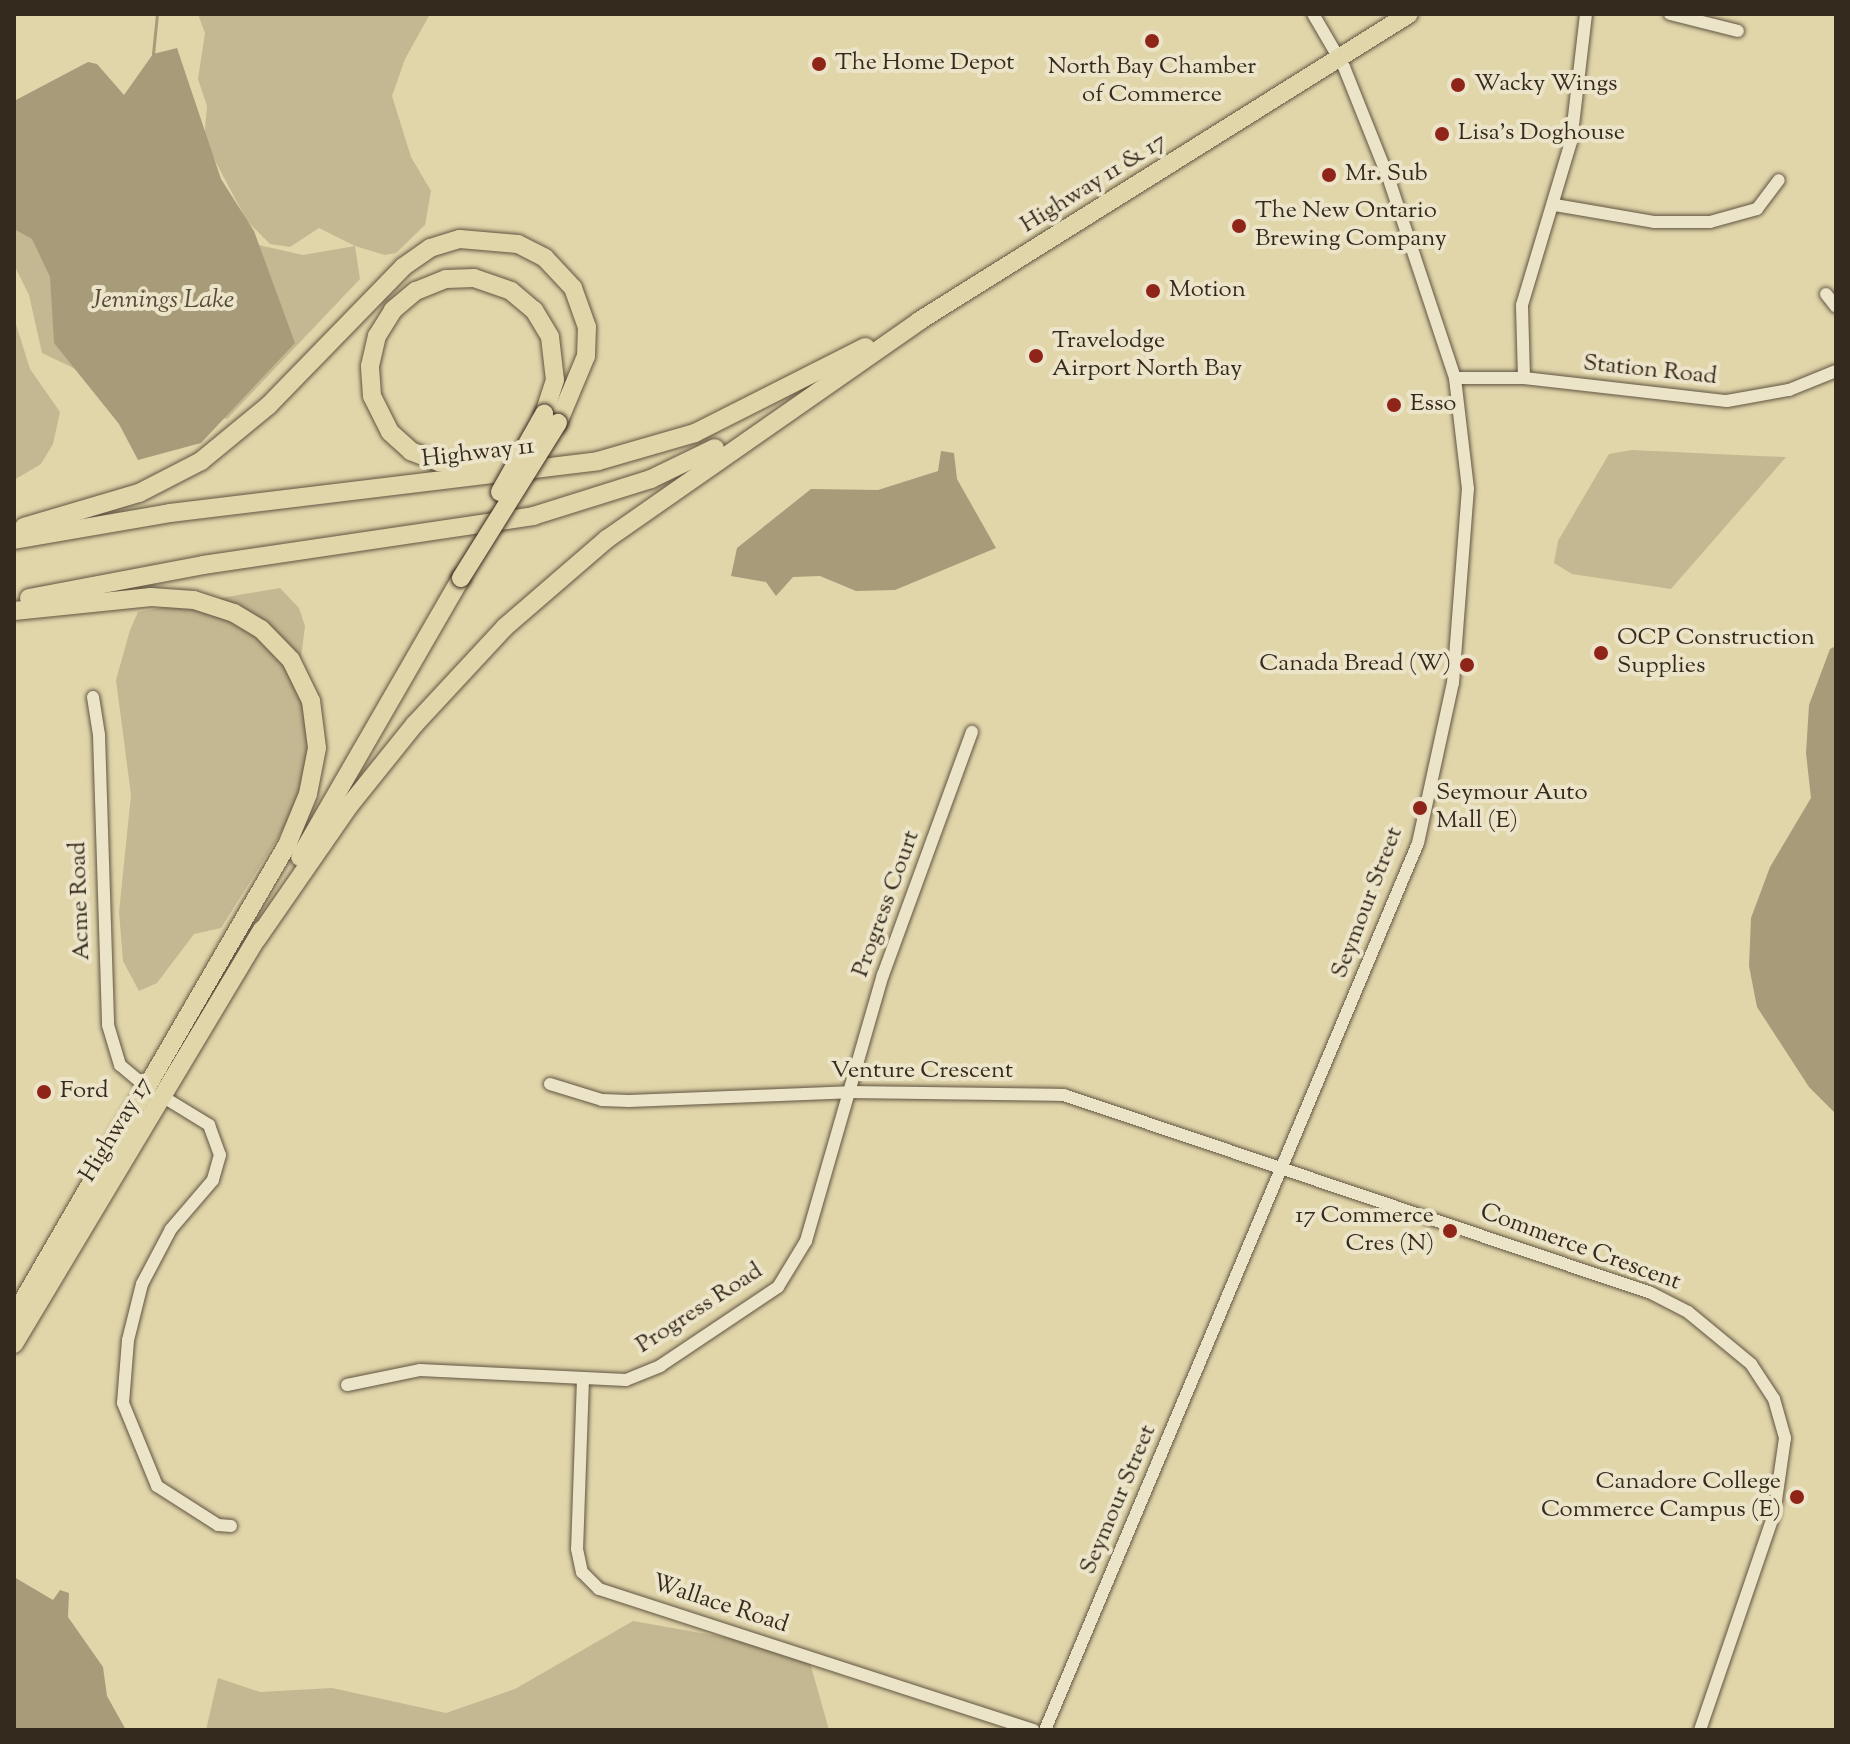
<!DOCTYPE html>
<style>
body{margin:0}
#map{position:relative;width:1850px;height:1744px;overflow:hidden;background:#e1d5aa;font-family:"Sorts Mill Goudy",serif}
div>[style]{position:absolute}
.green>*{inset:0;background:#c4b892}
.water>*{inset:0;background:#a79b7a}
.stream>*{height:3px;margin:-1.5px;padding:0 1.5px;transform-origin:1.5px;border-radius:1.5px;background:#a79b7a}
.roads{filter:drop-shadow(0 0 2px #605541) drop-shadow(0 0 2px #605541)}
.minor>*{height:12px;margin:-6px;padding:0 6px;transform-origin:6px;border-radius:6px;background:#ece4c8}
.highway>*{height:18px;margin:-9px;padding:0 9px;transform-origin:9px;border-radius:9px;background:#e1d5aa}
.bridges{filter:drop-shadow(0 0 2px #352a1e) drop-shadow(0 0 2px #352a1e)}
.highway-bridge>*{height:18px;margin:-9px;padding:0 9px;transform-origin:9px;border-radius:9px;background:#e1d5aa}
.dots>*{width:22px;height:22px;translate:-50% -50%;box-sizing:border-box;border:4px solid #ece4c8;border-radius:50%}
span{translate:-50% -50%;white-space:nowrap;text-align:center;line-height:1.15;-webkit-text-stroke:8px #ece4c8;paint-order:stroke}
.poi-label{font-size:24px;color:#352a1e}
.left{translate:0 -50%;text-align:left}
.right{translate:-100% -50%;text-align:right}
.street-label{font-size:24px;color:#352a1e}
.water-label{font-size:26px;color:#574c3a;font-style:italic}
.frame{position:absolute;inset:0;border:16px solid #352a1e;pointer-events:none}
</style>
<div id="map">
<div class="green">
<i style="clip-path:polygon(198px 14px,430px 14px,405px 59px,392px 96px,411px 157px,431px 191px,425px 225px,396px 253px,385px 255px,355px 246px,360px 279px,227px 419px,92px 377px,42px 353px,29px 295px,14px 265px,14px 190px,303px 255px,355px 246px,319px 228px,290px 247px,270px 244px,247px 221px,204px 140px,207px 106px,198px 79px,205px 33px)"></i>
<i style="clip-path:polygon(14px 318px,30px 369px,60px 412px,53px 444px,41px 464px,14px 480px)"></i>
<i style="clip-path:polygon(1632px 450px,1758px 456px,1786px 457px,1671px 589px,1572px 574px,1554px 563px,1558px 541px,1609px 454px)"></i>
<i style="clip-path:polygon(280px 588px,299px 608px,305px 626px,298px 681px,316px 777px,221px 928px,194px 934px,157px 983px,139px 991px,123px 961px,119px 912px,131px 795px,116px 680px,130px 630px,138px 612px)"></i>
<i style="clip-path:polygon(633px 1621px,807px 1652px,829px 1730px,206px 1730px,218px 1678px,260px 1692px,332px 1688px,446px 1713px,515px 1689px)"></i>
</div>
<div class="water">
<i style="clip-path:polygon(177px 48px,221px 179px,254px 231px,295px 343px,201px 443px,138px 460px,119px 424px,54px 343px,50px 277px,32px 239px,14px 229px,14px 101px,88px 62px,97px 64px,124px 95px,153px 54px)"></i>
<i style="clip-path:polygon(941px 451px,954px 453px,957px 479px,996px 548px,895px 590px,856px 591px,820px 576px,793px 577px,776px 596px,766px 582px,731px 576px,737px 548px,811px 489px,878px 490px,938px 471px)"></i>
<i style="clip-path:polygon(1836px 646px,1836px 1114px,1809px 1087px,1757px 1007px,1749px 966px,1751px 918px,1770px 867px,1811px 798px,1806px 753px,1809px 705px,1830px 649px)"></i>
<i style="clip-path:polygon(14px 1577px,53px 1600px,60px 1590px,69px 1593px,68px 1617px,103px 1667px,107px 1696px,126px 1730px,14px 1730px)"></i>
</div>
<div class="stream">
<i style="left:153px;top:54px;width:40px;rotate:-84.3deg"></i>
</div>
<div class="roads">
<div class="minor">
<i style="left:1670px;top:14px;width:70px;rotate:14deg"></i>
<i style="left:1555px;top:205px;width:100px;rotate:9.7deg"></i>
<i style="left:1654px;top:222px;width:56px"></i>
<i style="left:1710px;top:222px;width:49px;rotate:-15.5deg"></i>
<i style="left:1757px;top:209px;width:36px;rotate:-53deg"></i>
<i style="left:1826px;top:294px;width:16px;rotate:52deg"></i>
<i style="left:1455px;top:378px;width:69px"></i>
<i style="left:1524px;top:378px;width:204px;rotate:6.5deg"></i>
<i style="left:1727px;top:401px;width:63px;rotate:-10.1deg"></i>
<i style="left:1789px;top:390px;width:51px;rotate:-22deg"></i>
<i style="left:1524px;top:378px;width:73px;rotate:-91.6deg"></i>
<i style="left:1522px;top:305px;width:170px;rotate:-73.3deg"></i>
<i style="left:1571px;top:142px;width:129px;rotate:-83.3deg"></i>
<i style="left:93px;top:697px;width:38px;rotate:81deg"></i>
<i style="left:99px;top:735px;width:290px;rotate:88.2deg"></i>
<i style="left:108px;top:1025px;width:42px;rotate:73.3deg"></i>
<i style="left:120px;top:1065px;width:38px;rotate:40deg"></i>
<i style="left:550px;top:1084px;width:54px;rotate:17.1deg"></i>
<i style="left:602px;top:1100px;width:27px;rotate:2deg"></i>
<i style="left:629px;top:1101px;width:220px;rotate:-2.3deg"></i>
<i style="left:849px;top:1092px;width:215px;rotate:0.8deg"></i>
<i style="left:1064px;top:1095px;width:619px;rotate:18.64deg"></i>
<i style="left:1651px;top:1293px;width:42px;rotate:27.2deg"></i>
<i style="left:1688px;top:1312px;width:82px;rotate:39.5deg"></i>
<i style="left:1751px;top:1364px;width:42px;rotate:56.7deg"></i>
<i style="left:1774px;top:1399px;width:41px;rotate:74.2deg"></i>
<i style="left:1785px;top:1438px;width:77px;rotate:98.2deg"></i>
<i style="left:1774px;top:1514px;width:228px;rotate:108.9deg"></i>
<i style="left:165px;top:1098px;width:52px;rotate:31.5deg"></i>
<i style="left:209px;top:1125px;width:32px;rotate:70deg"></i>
<i style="left:220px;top:1155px;width:26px;rotate:106deg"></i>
<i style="left:213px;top:1180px;width:65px;rotate:130.6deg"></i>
<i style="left:171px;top:1229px;width:62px;rotate:117.8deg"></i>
<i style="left:142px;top:1284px;width:58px;rotate:104deg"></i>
<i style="left:128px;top:1340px;width:63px;rotate:94.5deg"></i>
<i style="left:123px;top:1403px;width:90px;rotate:67.7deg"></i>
<i style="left:157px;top:1486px;width:72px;rotate:32.6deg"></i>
<i style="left:218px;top:1525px;width:13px;rotate:4deg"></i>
<i style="left:583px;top:1379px;width:170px;rotate:92deg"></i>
<i style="left:577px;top:1549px;width:24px;rotate:78deg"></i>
<i style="left:582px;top:1572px;width:24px;rotate:45deg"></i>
<i style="left:599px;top:1589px;width:457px;rotate:18deg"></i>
<i style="left:347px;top:1385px;width:75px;rotate:-11.6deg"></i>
<i style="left:420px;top:1370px;width:206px;rotate:2.8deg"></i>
<i style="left:626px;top:1380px;width:37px;rotate:-22deg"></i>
<i style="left:660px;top:1366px;width:142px;rotate:-33.8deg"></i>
<i style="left:778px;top:1287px;width:54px;rotate:-58.7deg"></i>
<i style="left:806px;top:1241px;width:277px;rotate:-73.9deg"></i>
<i style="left:883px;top:975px;width:259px;rotate:-69.9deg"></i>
<i style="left:1045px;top:1730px;width:962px;rotate:-67.19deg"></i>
<i style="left:1418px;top:843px;width:164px;rotate:-77.7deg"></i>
<i style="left:1453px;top:683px;width:195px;rotate:-85.6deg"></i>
<i style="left:1468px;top:489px;width:112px;rotate:-96.7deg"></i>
<i style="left:1455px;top:378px;width:212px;rotate:-108.4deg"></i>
<i style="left:1388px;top:177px;width:118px;rotate:-111.8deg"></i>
<i style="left:1344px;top:67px;width:61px;rotate:-120.3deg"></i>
</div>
<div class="highway">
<i style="left:501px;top:465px;width:62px;rotate:-177.2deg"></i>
<i style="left:439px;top:462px;width:30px;rotate:-159deg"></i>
<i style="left:411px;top:451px;width:28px;rotate:-138deg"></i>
<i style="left:390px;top:432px;width:40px;rotate:-116.6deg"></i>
<i style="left:372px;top:396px;width:30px;rotate:-94deg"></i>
<i style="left:370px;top:366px;width:31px;rotate:-77deg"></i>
<i style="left:377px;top:336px;width:31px;rotate:-58deg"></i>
<i style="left:393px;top:310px;width:30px;rotate:-40deg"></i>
<i style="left:416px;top:291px;width:32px;rotate:-22deg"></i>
<i style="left:446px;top:279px;width:28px;rotate:-2deg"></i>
<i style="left:474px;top:278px;width:39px;rotate:19deg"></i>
<i style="left:511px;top:291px;width:30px;rotate:40deg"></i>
<i style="left:534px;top:310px;width:31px;rotate:59deg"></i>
<i style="left:550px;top:337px;width:43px;rotate:83.4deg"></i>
<i style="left:555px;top:380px;width:36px;rotate:108deg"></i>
<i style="left:24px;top:527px;width:120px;rotate:-16.5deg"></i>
<i style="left:139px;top:493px;width:70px;rotate:-27.3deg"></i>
<i style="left:201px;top:461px;width:87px;rotate:-39.4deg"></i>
<i style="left:268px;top:406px;width:194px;rotate:-45.8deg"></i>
<i style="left:403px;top:267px;width:33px;rotate:-35deg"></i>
<i style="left:430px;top:248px;width:31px;rotate:-17deg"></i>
<i style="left:460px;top:239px;width:58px;rotate:4.9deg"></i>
<i style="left:518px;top:244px;width:30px;rotate:27deg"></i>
<i style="left:545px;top:258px;width:41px;rotate:47deg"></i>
<i style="left:573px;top:288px;width:41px;rotate:70.3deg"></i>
<i style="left:587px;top:327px;width:29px;rotate:92deg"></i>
<i style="left:586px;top:356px;width:73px;rotate:112.7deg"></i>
<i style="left:14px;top:540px;width:158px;rotate:-9.8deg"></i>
<i style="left:170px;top:513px;width:431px;rotate:-6.9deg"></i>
<i style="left:598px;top:461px;width:101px;rotate:-16.1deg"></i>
<i style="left:695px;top:433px;width:191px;rotate:-26.8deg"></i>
<i style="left:29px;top:598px;width:177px;rotate:-10.7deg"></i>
<i style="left:203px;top:565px;width:334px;rotate:-8.4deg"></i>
<i style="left:533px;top:516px;width:124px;rotate:-17.4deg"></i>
<i style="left:651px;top:479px;width:71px;rotate:-25.8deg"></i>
<i style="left:14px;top:611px;width:138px;rotate:-5.8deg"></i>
<i style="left:151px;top:597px;width:43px;rotate:4deg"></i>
<i style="left:194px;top:600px;width:42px;rotate:18deg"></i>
<i style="left:234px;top:613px;width:31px;rotate:31deg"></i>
<i style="left:261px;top:629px;width:43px;rotate:45.9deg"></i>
<i style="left:291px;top:660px;width:46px;rotate:64deg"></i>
<i style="left:311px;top:701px;width:47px;rotate:82.7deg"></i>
<i style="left:317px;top:748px;width:47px;rotate:101.1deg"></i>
<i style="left:308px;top:794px;width:55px;rotate:112.4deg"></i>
<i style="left:287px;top:845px;width:544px;rotate:120.1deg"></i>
<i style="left:300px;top:857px;width:322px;rotate:-60deg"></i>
<i style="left:257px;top:939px;width:162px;rotate:-55.3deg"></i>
<i style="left:349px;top:806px;width:105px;rotate:-51.2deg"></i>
<i style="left:415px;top:724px;width:132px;rotate:-47.1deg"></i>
<i style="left:505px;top:627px;width:135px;rotate:-40.8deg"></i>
<i style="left:607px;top:539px;width:381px;rotate:-34.9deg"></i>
<i style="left:919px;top:321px;width:578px;rotate:-32.07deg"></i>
<i style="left:14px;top:1344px;width:483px;rotate:-59.1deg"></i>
</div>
</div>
<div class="bridges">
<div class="highway-bridge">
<i style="left:500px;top:492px;width:90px;rotate:-60.6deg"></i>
<i style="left:461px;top:578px;width:183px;rotate:-58deg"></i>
</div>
</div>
<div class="dots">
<i style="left:1152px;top:41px;background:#8f2418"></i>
<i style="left:819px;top:64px;background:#8f2418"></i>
<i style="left:1458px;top:85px;background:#8f2418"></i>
<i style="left:1442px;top:134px;background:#8f2418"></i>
<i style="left:1329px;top:175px;background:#8f2418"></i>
<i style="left:1239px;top:226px;background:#8f2418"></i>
<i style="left:1153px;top:291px;background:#8f2418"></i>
<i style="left:1036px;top:356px;background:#8f2418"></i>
<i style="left:1394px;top:405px;background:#8f2418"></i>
<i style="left:1601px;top:653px;background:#8f2418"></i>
<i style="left:1467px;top:665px;background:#8f2418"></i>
<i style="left:1420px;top:808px;background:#8f2418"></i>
<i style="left:44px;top:1092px;background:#8f2418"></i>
<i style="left:1450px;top:1231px;background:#8f2418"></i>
<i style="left:1797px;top:1497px;background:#8f2418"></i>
</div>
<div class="poi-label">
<span class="left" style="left:835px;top:64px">The Home Depot</span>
<span style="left:1152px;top:82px">North Bay Chamber<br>of Commerce</span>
<span class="left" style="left:1474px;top:85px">Wacky Wings</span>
<span class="left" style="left:1458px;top:134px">Lisa's Doghouse</span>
<span class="left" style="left:1345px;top:175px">Mr. Sub</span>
<span class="left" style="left:1255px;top:226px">The New Ontario<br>Brewing Company</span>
<span class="left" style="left:1169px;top:291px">Motion</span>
<span class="left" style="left:1052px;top:356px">Travelodge<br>Airport North Bay</span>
<span class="left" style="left:1410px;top:405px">Esso</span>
<span class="left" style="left:1617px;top:653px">OCP Construction<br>Supplies</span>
<span class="right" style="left:1451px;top:665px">Canada Bread (W)</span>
<span class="left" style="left:1436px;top:808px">Seymour Auto<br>Mall (E)</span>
<span class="left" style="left:60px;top:1092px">Ford</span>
<span class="right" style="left:1434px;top:1231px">17 Commerce<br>Cres (N)</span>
<span class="right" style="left:1781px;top:1497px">Canadore College<br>Commerce Campus (E)</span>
</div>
<div class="street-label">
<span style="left:1094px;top:184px;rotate:-32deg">Highway 11 &amp; 17</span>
<span style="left:1650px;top:371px;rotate:6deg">Station Road</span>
<span style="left:478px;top:454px;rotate:-7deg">Highway 11</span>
<span style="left:81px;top:901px;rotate:-92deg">Acme Road</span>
<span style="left:1368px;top:903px;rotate:-69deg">Seymour Street</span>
<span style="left:887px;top:904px;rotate:-70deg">Progress Court</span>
<span style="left:922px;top:1072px">Venture Crescent</span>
<span style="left:117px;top:1130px;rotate:-59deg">Highway 17</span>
<span style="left:1580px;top:1248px;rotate:20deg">Commerce Crescent</span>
<span style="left:700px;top:1309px;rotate:-33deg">Progress Road</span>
<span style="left:1119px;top:1500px;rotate:-67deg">Seymour Street</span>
<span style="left:720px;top:1605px;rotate:18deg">Wallace Road</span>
</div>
<div class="water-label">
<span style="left:163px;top:301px">Jennings Lake</span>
</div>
<div class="frame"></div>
</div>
